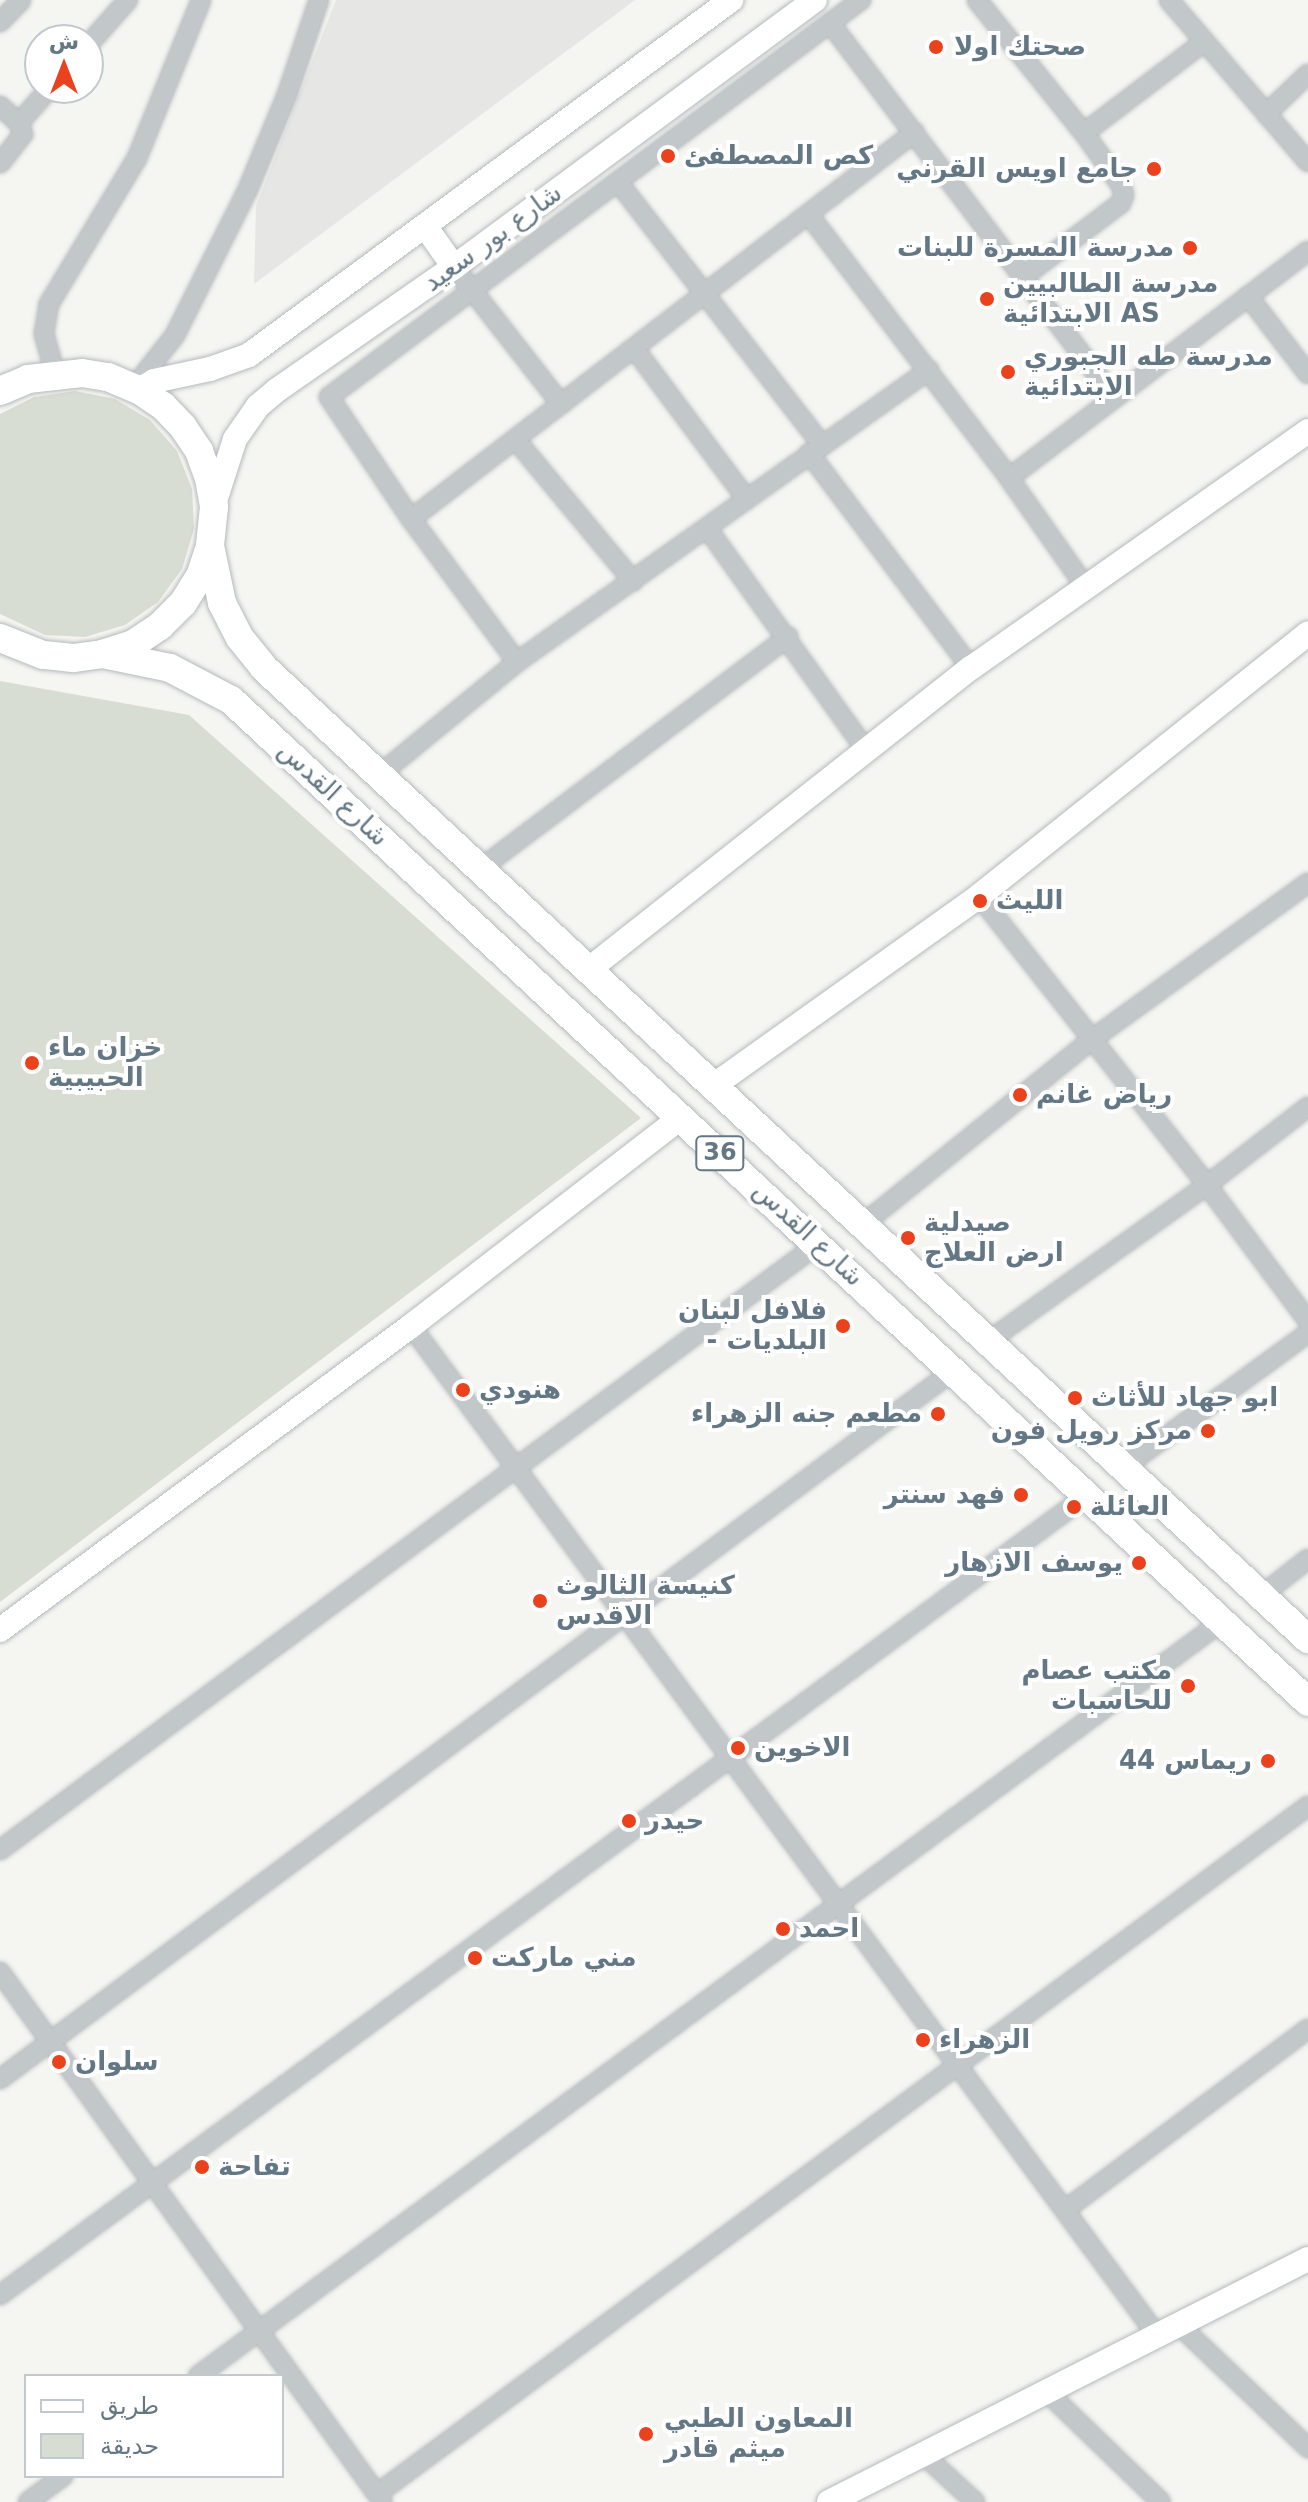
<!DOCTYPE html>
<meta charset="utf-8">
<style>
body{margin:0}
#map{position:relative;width:1308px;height:2502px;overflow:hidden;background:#f5f5f1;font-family:"DejaVu Sans","Noto Naskh Arabic",sans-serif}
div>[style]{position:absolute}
.built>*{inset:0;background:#e6e7e5}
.green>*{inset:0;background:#d7ddd2}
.roads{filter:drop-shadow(0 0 2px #b4babe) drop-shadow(0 0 2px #b4babe)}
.street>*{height:18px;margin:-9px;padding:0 9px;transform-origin:9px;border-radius:9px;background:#c2c7c9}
.secondary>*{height:24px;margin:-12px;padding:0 12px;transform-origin:12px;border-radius:12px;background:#fff}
.primary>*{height:28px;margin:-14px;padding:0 14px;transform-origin:14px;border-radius:14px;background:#fff}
.dots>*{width:22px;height:22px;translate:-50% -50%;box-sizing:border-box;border:4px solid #fff;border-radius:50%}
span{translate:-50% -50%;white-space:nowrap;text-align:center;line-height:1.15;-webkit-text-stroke:8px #fff;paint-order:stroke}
.shield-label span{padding:2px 6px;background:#fff;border:2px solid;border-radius:6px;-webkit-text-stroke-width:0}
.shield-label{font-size:24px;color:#637784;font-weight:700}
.poi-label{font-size:26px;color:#637784;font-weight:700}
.left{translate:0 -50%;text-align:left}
.right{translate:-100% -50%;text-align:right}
.street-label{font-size:26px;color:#637784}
.legend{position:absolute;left:24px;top:2374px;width:260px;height:104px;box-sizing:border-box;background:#fff;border:2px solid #c1c9ce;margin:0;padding:10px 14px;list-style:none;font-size:24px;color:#637784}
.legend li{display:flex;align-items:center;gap:16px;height:40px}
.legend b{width:40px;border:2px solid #c1c9ce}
.north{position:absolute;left:24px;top:24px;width:80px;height:80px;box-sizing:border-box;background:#fff;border:2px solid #c1c9ce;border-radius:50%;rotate:0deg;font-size:22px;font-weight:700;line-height:32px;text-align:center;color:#637784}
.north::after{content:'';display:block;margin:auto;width:28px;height:36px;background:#ea421c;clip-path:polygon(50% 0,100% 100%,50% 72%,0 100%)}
</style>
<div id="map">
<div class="built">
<i style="clip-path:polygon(336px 0,635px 0,254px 284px,256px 206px)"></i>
</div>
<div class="green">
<i style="clip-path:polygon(75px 391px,115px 399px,150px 420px,177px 451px,192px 489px,194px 529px,182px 569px,158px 602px,125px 625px,85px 637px,45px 635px,0 614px,0 414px,34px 397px)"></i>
<i style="clip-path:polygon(0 681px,189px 715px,641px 1118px,0 1602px)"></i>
</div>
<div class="roads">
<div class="street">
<i style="left:977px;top:0;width:171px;rotate:51.2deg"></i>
<i style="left:1084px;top:133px;width:64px;rotate:54.6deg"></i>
<i style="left:1121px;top:185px;width:10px;rotate:73deg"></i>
<i style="left:1124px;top:195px;width:9px;rotate:111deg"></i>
<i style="left:1121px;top:203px;width:124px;rotate:142.9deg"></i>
<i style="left:1169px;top:0;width:213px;rotate:49.4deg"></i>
<i style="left:0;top:22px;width:30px;rotate:-46deg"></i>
<i style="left:830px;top:23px;width:468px;rotate:52.8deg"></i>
<i style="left:88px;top:45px;width:60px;rotate:-48.4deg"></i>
<i style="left:0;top:106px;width:25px;rotate:42deg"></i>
<i style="left:19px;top:123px;width:12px;rotate:70deg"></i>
<i style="left:23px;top:134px;width:37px;rotate:128deg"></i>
<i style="left:1266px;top:114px;width:58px;rotate:-43.6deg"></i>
<i style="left:19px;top:123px;width:47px;rotate:-48.5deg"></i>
<i style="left:1084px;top:133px;width:151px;rotate:-37.2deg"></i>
<i style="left:618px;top:182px;width:331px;rotate:52.2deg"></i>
<i style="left:809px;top:215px;width:330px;rotate:52.7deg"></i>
<i style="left:1009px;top:478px;width:132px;rotate:54.9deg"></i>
<i style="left:454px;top:267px;width:174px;rotate:52deg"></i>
<i style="left:1248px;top:296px;width:98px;rotate:52.4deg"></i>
<i style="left:634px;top:348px;width:187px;rotate:53.3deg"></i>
<i style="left:55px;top:373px;width:41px;rotate:-105.8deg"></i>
<i style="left:44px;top:334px;width:30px;rotate:-81deg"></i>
<i style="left:49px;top:304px;width:170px;rotate:-58.9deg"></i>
<i style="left:137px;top:158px;width:170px;rotate:-67.9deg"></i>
<i style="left:134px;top:387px;width:66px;rotate:-51.7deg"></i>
<i style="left:175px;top:335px;width:163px;rotate:-63.4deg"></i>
<i style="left:248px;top:189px;width:102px;rotate:-67.5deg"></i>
<i style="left:287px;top:95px;width:100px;rotate:-71.4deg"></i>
<i style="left:515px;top:439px;width:185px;rotate:50.3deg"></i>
<i style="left:809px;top:453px;width:269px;rotate:53deg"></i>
<i style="left:1009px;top:478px;width:375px;rotate:-37.2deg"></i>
<i style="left:411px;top:519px;width:635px;rotate:-37.52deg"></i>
<i style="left:707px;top:528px;width:273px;rotate:54.4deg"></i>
<i style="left:517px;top:662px;width:178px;rotate:-126.5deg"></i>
<i style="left:411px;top:519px;width:147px;rotate:-123.9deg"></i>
<i style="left:329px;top:397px;width:664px;rotate:-36.73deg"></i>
<i style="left:379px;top:775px;width:178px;rotate:-39.3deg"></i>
<i style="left:517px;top:662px;width:505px;rotate:-35.33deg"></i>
<i style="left:480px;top:869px;width:386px;rotate:-37deg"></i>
<i style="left:979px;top:896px;width:368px;rotate:51.7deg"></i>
<i style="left:1207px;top:1185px;width:169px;rotate:53.4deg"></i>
<i style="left:862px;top:1225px;width:294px;rotate:-38.9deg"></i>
<i style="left:1091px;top:1040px;width:268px;rotate:-35.9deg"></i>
<i style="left:411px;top:1326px;width:1253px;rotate:53.53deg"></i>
<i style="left:987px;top:1342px;width:270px;rotate:-35.5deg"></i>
<i style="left:1207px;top:1185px;width:128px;rotate:-37.7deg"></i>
<i style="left:1123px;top:1468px;width:229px;rotate:-36.1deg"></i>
<i style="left:1263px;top:1594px;width:57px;rotate:-37.9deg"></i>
<i style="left:0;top:1850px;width:1018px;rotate:-36.53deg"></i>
<i style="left:0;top:1972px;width:653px;rotate:54.17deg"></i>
<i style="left:0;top:2079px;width:1187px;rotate:-36.61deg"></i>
<i style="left:1065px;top:2210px;width:303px;rotate:-36.7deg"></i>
<i style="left:0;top:2295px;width:1348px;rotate:-36.34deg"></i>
<i style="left:1178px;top:2324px;width:180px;rotate:43.6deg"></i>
<i style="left:198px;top:2376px;width:1271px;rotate:-36.39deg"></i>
<i style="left:1047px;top:2392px;width:158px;rotate:44deg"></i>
<i style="left:925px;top:2456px;width:68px;rotate:42.6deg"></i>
<i style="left:377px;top:2494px;width:1158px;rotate:-36.46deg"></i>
<i style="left:28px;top:2502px;width:44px;rotate:-36.6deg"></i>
</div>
<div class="secondary">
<i style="left:425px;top:226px;width:50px;rotate:54.7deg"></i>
<i style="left:139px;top:390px;width:17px;rotate:-31deg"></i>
<i style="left:154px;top:381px;width:57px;rotate:-12.1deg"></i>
<i style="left:210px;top:369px;width:41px;rotate:-19.7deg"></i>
<i style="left:249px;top:355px;width:599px;rotate:-36.37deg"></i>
<i style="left:215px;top:501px;width:65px;rotate:-72.1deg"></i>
<i style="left:235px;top:439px;width:40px;rotate:-55.1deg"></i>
<i style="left:258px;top:406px;width:25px;rotate:-40deg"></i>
<i style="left:277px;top:390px;width:216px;rotate:-34.8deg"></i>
<i style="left:454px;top:267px;width:449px;rotate:-36.5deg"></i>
<i style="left:588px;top:970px;width:488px;rotate:-38.3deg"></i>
<i style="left:971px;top:668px;width:412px;rotate:-35.1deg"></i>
<i style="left:713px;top:1086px;width:327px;rotate:-35.5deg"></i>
<i style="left:979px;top:896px;width:421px;rotate:-38.6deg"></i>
<i style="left:0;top:1630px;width:511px;rotate:-36.49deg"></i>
<i style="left:411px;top:1326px;width:341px;rotate:-37.7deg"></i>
<i style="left:829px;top:2502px;width:537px;rotate:-26.9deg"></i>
</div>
<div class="primary">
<i style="left:0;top:391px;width:30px;rotate:-23deg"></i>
<i style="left:28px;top:379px;width:54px;rotate:-6.3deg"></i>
<i style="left:82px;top:373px;width:26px;rotate:9deg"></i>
<i style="left:108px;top:377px;width:34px;rotate:23deg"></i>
<i style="left:139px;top:390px;width:29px;rotate:34deg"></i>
<i style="left:163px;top:406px;width:29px;rotate:46deg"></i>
<i style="left:183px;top:427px;width:29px;rotate:56deg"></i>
<i style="left:199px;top:451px;width:29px;rotate:70deg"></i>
<i style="left:209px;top:478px;width:29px;rotate:80deg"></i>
<i style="left:214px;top:507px;width:39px;rotate:96deg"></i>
<i style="left:210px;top:546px;width:32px;rotate:108deg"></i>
<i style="left:200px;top:576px;width:32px;rotate:122deg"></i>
<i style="left:183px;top:603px;width:33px;rotate:135deg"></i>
<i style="left:160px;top:626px;width:32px;rotate:146deg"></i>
<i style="left:133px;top:644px;width:32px;rotate:162deg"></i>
<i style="left:103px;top:654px;width:30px;rotate:172deg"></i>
<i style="left:73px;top:658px;width:30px;rotate:-174deg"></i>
<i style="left:43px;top:655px;width:46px;rotate:-158.4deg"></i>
<i style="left:210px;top:546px;width:58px;rotate:78.1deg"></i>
<i style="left:222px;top:603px;width:39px;rotate:63deg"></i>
<i style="left:240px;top:638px;width:38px;rotate:51deg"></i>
<i style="left:264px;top:668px;width:1426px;rotate:42.93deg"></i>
<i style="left:103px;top:654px;width:68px;rotate:11.8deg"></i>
<i style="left:170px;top:668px;width:69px;rotate:27.7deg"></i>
<i style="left:231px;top:700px;width:1471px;rotate:42.93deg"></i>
</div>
</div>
<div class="dots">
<i style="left:936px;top:47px;background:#ea421c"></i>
<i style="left:668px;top:156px;background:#ea421c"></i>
<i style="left:1154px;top:169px;background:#ea421c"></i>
<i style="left:1190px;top:248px;background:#ea421c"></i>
<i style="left:987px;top:299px;background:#ea421c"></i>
<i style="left:1008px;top:372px;background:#ea421c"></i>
<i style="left:980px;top:901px;background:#ea421c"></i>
<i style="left:32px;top:1063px;background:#ea421c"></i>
<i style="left:1020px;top:1095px;background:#ea421c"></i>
<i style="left:908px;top:1238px;background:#ea421c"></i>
<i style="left:843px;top:1326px;background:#ea421c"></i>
<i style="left:463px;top:1390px;background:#ea421c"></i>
<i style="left:1075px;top:1398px;background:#ea421c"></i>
<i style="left:938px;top:1414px;background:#ea421c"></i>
<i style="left:1208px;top:1431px;background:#ea421c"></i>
<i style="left:1021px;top:1495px;background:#ea421c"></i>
<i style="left:1074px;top:1507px;background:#ea421c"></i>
<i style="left:1139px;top:1563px;background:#ea421c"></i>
<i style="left:540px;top:1601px;background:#ea421c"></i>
<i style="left:1188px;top:1686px;background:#ea421c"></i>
<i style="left:738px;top:1748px;background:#ea421c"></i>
<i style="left:1268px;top:1761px;background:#ea421c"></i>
<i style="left:629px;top:1821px;background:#ea421c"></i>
<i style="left:783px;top:1929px;background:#ea421c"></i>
<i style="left:475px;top:1958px;background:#ea421c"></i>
<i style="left:923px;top:2040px;background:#ea421c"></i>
<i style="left:59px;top:2062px;background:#ea421c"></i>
<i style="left:202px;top:2167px;background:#ea421c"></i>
<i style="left:646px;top:2434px;background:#ea421c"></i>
</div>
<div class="shield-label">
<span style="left:720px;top:1153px">36</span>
</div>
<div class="poi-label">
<span class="left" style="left:954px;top:47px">صحتك اولا</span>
<span class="left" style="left:684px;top:156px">كص المصطفئ</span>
<span class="right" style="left:1138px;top:169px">جامع اويس القرني</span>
<span class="right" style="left:1174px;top:248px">مدرسة المسرة للبنات</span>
<span class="left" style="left:1003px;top:299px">مدرسة الطالبيين<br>الابتدائية AS</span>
<span class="left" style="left:1024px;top:372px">مدرسة طه الجبوري<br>الابتدائية</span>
<span class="left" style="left:996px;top:901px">الليث</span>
<span class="left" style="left:48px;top:1063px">خزان ماء<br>الحبيبية</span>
<span class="left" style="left:1036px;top:1095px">رياض غانم</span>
<span class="left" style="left:924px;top:1238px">صيدلية<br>ارض العلاج</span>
<span class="right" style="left:827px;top:1326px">فلافل لبنان<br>- البلديات</span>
<span class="left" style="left:479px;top:1390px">هنودي</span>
<span class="left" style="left:1091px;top:1398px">ابو جهاد للأثاث</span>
<span class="right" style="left:922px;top:1414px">مطعم جنه الزهراء</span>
<span class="right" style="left:1192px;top:1431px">مركز رويل فون</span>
<span class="right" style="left:1005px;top:1495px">فهد سنتر</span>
<span class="left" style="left:1090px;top:1507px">العائلة</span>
<span class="right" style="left:1123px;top:1563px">يوسف الازهار</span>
<span class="left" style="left:556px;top:1601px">كنيسة الثالوث<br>الاقدس</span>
<span class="right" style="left:1172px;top:1686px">مكتب عصام<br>للحاسبات</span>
<span class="left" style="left:754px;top:1748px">الاخوين</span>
<span class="right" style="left:1252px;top:1761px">ريماس 44</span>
<span class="left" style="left:645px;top:1821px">حيدر</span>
<span class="left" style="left:799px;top:1929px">احمد</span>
<span class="left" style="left:491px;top:1958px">مني ماركت</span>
<span class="left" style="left:939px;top:2040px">الزهراء</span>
<span class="left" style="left:75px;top:2062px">سلوان</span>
<span class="left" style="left:218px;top:2167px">تفاحة</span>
<span class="left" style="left:664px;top:2434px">المعاون الطبي<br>ميثم قادر</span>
</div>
<div class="street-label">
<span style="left:493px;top:238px;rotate:-36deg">شارع بور سعيد</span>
<span style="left:333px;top:794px;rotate:43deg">شارع القدس</span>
<span style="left:808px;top:1234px;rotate:43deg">شارع القدس</span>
</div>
<ul class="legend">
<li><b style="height:10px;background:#fff"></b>طريق</li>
<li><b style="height:22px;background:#d7ddd2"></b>حديقة</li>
</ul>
<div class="north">ش</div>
</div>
